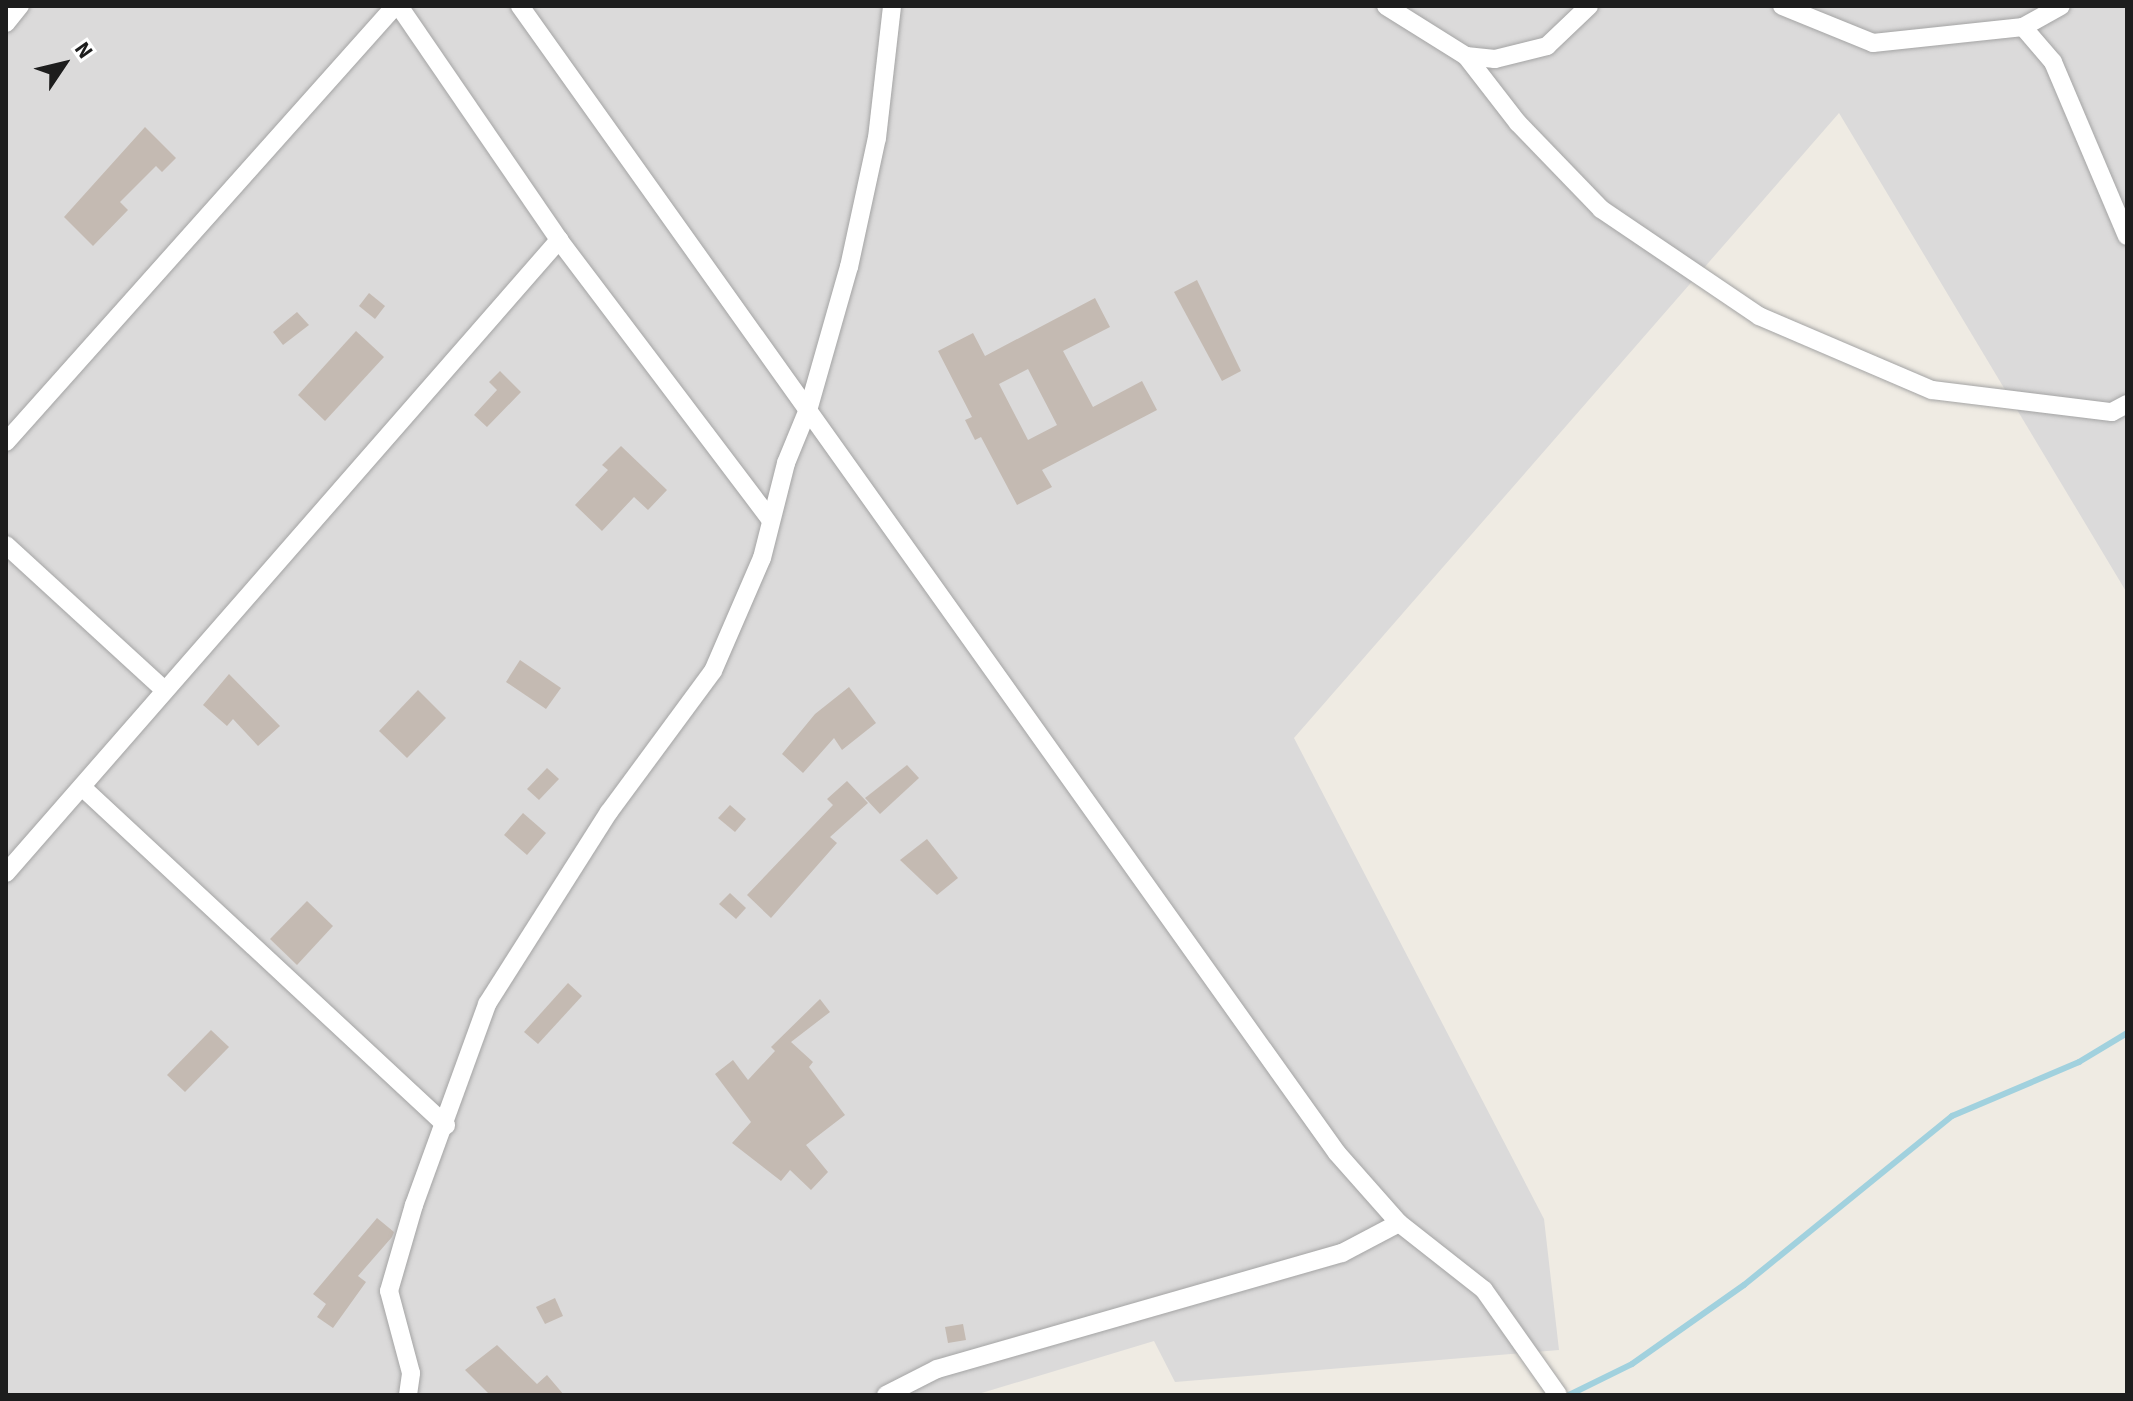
<!DOCTYPE html>
<style>
body{margin:0}
#map{position:relative;width:2133px;height:1401px;overflow:hidden;background:#efebe3;font-family:"Source Sans 3",sans-serif}
div>[style]{position:absolute}
.residential>*{inset:0;background:#dbdada}
.stream>*{height:6px;margin:-3px;padding:0 3px;transform-origin:3px;border-radius:3px;background:#a1d1de}
.building>*{inset:0;background:#c4bab2}
.roads{filter:drop-shadow(0 0 2px #a4a4a4) drop-shadow(0 0 2px #a4a4a4)}
.street>*{height:18px;margin:-9px;padding:0 9px;transform-origin:9px;border-radius:9px;background:#fff}
span{translate:-50% -50%;white-space:nowrap;text-align:center;line-height:1.15;-webkit-text-stroke:7px #fff;paint-order:stroke}
.frame{position:absolute;inset:0;border:8px solid #1d1d1d;pointer-events:none}
.north{position:absolute;left:24px;top:24px;width:80px;height:80px;-webkit-text-stroke:6px #fff;paint-order:stroke;rotate:55deg;font-size:22px;font-weight:700;line-height:32px;text-align:center;color:#1d1d1d}
.north::after{content:'';display:block;margin:auto;width:28px;height:36px;background:#1d1d1d;clip-path:polygon(50% 0,100% 100%,50% 72%,0 100%)}
</style>
<div id="map">
<div class="residential">
<i style="clip-path:polygon(6px 6px,2127px 6px,2127px 593px,1839px 113px,1294px 738px,1544px 1219px,1559px 1350px,1175px 1382px,1154px 1341px,975px 1395px,6px 1395px)"></i>
</div>
<div class="stream">
<i style="left:1569px;top:1395px;width:70px;rotate:-26.2deg"></i>
<i style="left:1632px;top:1364px;width:137px;rotate:-35.2deg"></i>
<i style="left:1744px;top:1285px;width:268px;rotate:-39.1deg"></i>
<i style="left:1952px;top:1116px;width:138px;rotate:-23deg"></i>
<i style="left:2079px;top:1062px;width:56px;rotate:-31.1deg"></i>
</div>
<div class="building">
<i style="clip-path:polygon(145px 127px,176px 158px,162px 172px,156px 166px,120px 202px,128px 210px,93px 246px,64px 217px)"></i>
<i style="clip-path:polygon(1197px 280px,1241px 371px,1222px 381px,1174px 292px)"></i>
<i style="clip-path:polygon(369px 293px,385px 306px,375px 319px,359px 306px)"></i>
<i style="clip-path:polygon(evenodd,1095px 298px,1110px 327px,1063px 351px,1093px 407px,1142px 381px,1157px 410px,1042px 470px,1052px 487px,1017px 505px,981px 437px,975px 440px,965px 420px,972px 417px,938px 351px,973px 333px,985px 356px,1095px 298px,1028px 369px,1057px 425px,1028px 440px,999px 384px,1028px 369px)"></i>
<i style="clip-path:polygon(297px 312px,309px 325px,283px 345px,273px 332px)"></i>
<i style="clip-path:polygon(356px 331px,384px 357px,325px 421px,298px 395px)"></i>
<i style="clip-path:polygon(500px 371px,521px 392px,487px 427px,474px 415px,497px 390px,489px 382px)"></i>
<i style="clip-path:polygon(621px 446px,667px 490px,648px 510px,634px 497px,602px 531px,575px 505px,608px 470px,602px 465px)"></i>
<i style="clip-path:polygon(520px 660px,561px 688px,546px 709px,506px 682px)"></i>
<i style="clip-path:polygon(229px 674px,280px 726px,258px 746px,233px 719px,227px 726px,203px 705px)"></i>
<i style="clip-path:polygon(849px 687px,876px 723px,842px 750px,834px 738px,803px 773px,782px 754px,815px 714px)"></i>
<i style="clip-path:polygon(418px 690px,446px 718px,407px 758px,379px 731px)"></i>
<i style="clip-path:polygon(907px 765px,919px 778px,880px 814px,865px 798px)"></i>
<i style="clip-path:polygon(547px 768px,559px 779px,539px 800px,527px 789px)"></i>
<i style="clip-path:polygon(847px 781px,868px 803px,830px 837px,837px 843px,771px 918px,747px 895px,833px 805px,827px 799px)"></i>
<i style="clip-path:polygon(730px 805px,746px 819px,735px 832px,718px 818px)"></i>
<i style="clip-path:polygon(523px 813px,546px 833px,527px 855px,504px 835px)"></i>
<i style="clip-path:polygon(927px 839px,958px 878px,937px 895px,900px 860px)"></i>
<i style="clip-path:polygon(730px 893px,746px 908px,736px 919px,719px 904px)"></i>
<i style="clip-path:polygon(307px 901px,333px 926px,297px 965px,270px 939px)"></i>
<i style="clip-path:polygon(568px 983px,582px 996px,538px 1044px,524px 1032px)"></i>
<i style="clip-path:polygon(820px 999px,830px 1012px,791px 1042px,813px 1062px,809px 1067px,845px 1115px,806px 1145px,828px 1172px,811px 1190px,790px 1170px,781px 1181px,732px 1143px,751px 1122px,715px 1074px,733px 1060px,748px 1080px,775px 1051px,771px 1047px)"></i>
<i style="clip-path:polygon(211px 1030px,229px 1047px,185px 1092px,167px 1075px)"></i>
<i style="clip-path:polygon(377px 1218px,394px 1232px,392px 1237px,358px 1276px,366px 1282px,333px 1328px,317px 1317px,326px 1304px,313px 1294px)"></i>
<i style="clip-path:polygon(555px 1298px,563px 1316px,545px 1324px,536px 1307px)"></i>
<i style="clip-path:polygon(963px 1324px,966px 1340px,948px 1343px,945px 1327px)"></i>
<i style="clip-path:polygon(497px 1345px,537px 1384px,547px 1375px,564px 1395px,490px 1395px,465px 1370px)"></i>
</div>
<div class="roads">
<div class="street">
<i style="left:399px;top:6px;width:283px;rotate:55.6deg"></i>
<i style="left:559px;top:240px;width:351px;rotate:52.9deg"></i>
<i style="left:520px;top:6px;width:1408px;rotate:54.54deg"></i>
<i style="left:1337px;top:1153px;width:94px;rotate:48.5deg"></i>
<i style="left:1399px;top:1223px;width:108px;rotate:38.2deg"></i>
<i style="left:1484px;top:1290px;width:128px;rotate:54.8deg"></i>
<i style="left:1386px;top:6px;width:94px;rotate:32deg"></i>
<i style="left:1466px;top:56px;width:29px;rotate:6deg"></i>
<i style="left:1495px;top:59px;width:54px;rotate:-14deg"></i>
<i style="left:1547px;top:46px;width:58px;rotate:-43.6deg"></i>
<i style="left:1782px;top:6px;width:98px;rotate:22.1deg"></i>
<i style="left:1873px;top:43px;width:151px;rotate:-6.1deg"></i>
<i style="left:2023px;top:27px;width:46px;rotate:49.4deg"></i>
<i style="left:2053px;top:62px;width:189px;rotate:67deg"></i>
<i style="left:6px;top:23px;width:22px;rotate:-51deg"></i>
<i style="left:2023px;top:27px;width:43px;rotate:-28.9deg"></i>
<i style="left:1466px;top:56px;width:85px;rotate:52.2deg"></i>
<i style="left:1518px;top:123px;width:120px;rotate:46deg"></i>
<i style="left:1601px;top:209px;width:191px;rotate:34.1deg"></i>
<i style="left:1759px;top:316px;width:188px;rotate:23.2deg"></i>
<i style="left:1932px;top:390px;width:181px;rotate:7deg"></i>
<i style="left:2112px;top:412px;width:17px;rotate:-28deg"></i>
<i style="left:6px;top:442px;width:584px;rotate:-48.26deg"></i>
<i style="left:6px;top:545px;width:213px;rotate:42.5deg"></i>
<i style="left:82px;top:787px;width:497px;rotate:42.9deg"></i>
<i style="left:6px;top:873px;width:841px;rotate:-48.86deg"></i>
<i style="left:408px;top:1395px;width:22px;rotate:-82deg"></i>
<i style="left:411px;top:1373px;width:85px;rotate:-105deg"></i>
<i style="left:389px;top:1291px;width:90px;rotate:-73.8deg"></i>
<i style="left:414px;top:1205px;width:214px;rotate:-70deg"></i>
<i style="left:487px;top:1004px;width:227px;rotate:-57.6deg"></i>
<i style="left:609px;top:812px;width:175px;rotate:-53.6deg"></i>
<i style="left:713px;top:671px;width:123px;rotate:-66.6deg"></i>
<i style="left:762px;top:558px;width:98px;rotate:-75.8deg"></i>
<i style="left:786px;top:463px;width:61px;rotate:-67.7deg"></i>
<i style="left:809px;top:407px;width:146px;rotate:-74.1deg"></i>
<i style="left:849px;top:267px;width:132px;rotate:-77.8deg"></i>
<i style="left:877px;top:138px;width:133px;rotate:-83.5deg"></i>
<i style="left:886px;top:1395px;width:57px;rotate:-27deg"></i>
<i style="left:937px;top:1369px;width:421px;rotate:-16deg"></i>
<i style="left:1342px;top:1253px;width:64px;rotate:-27.8deg"></i>
</div>
</div>
<div class="frame"></div>
<div class="north">N</div>
</div>
